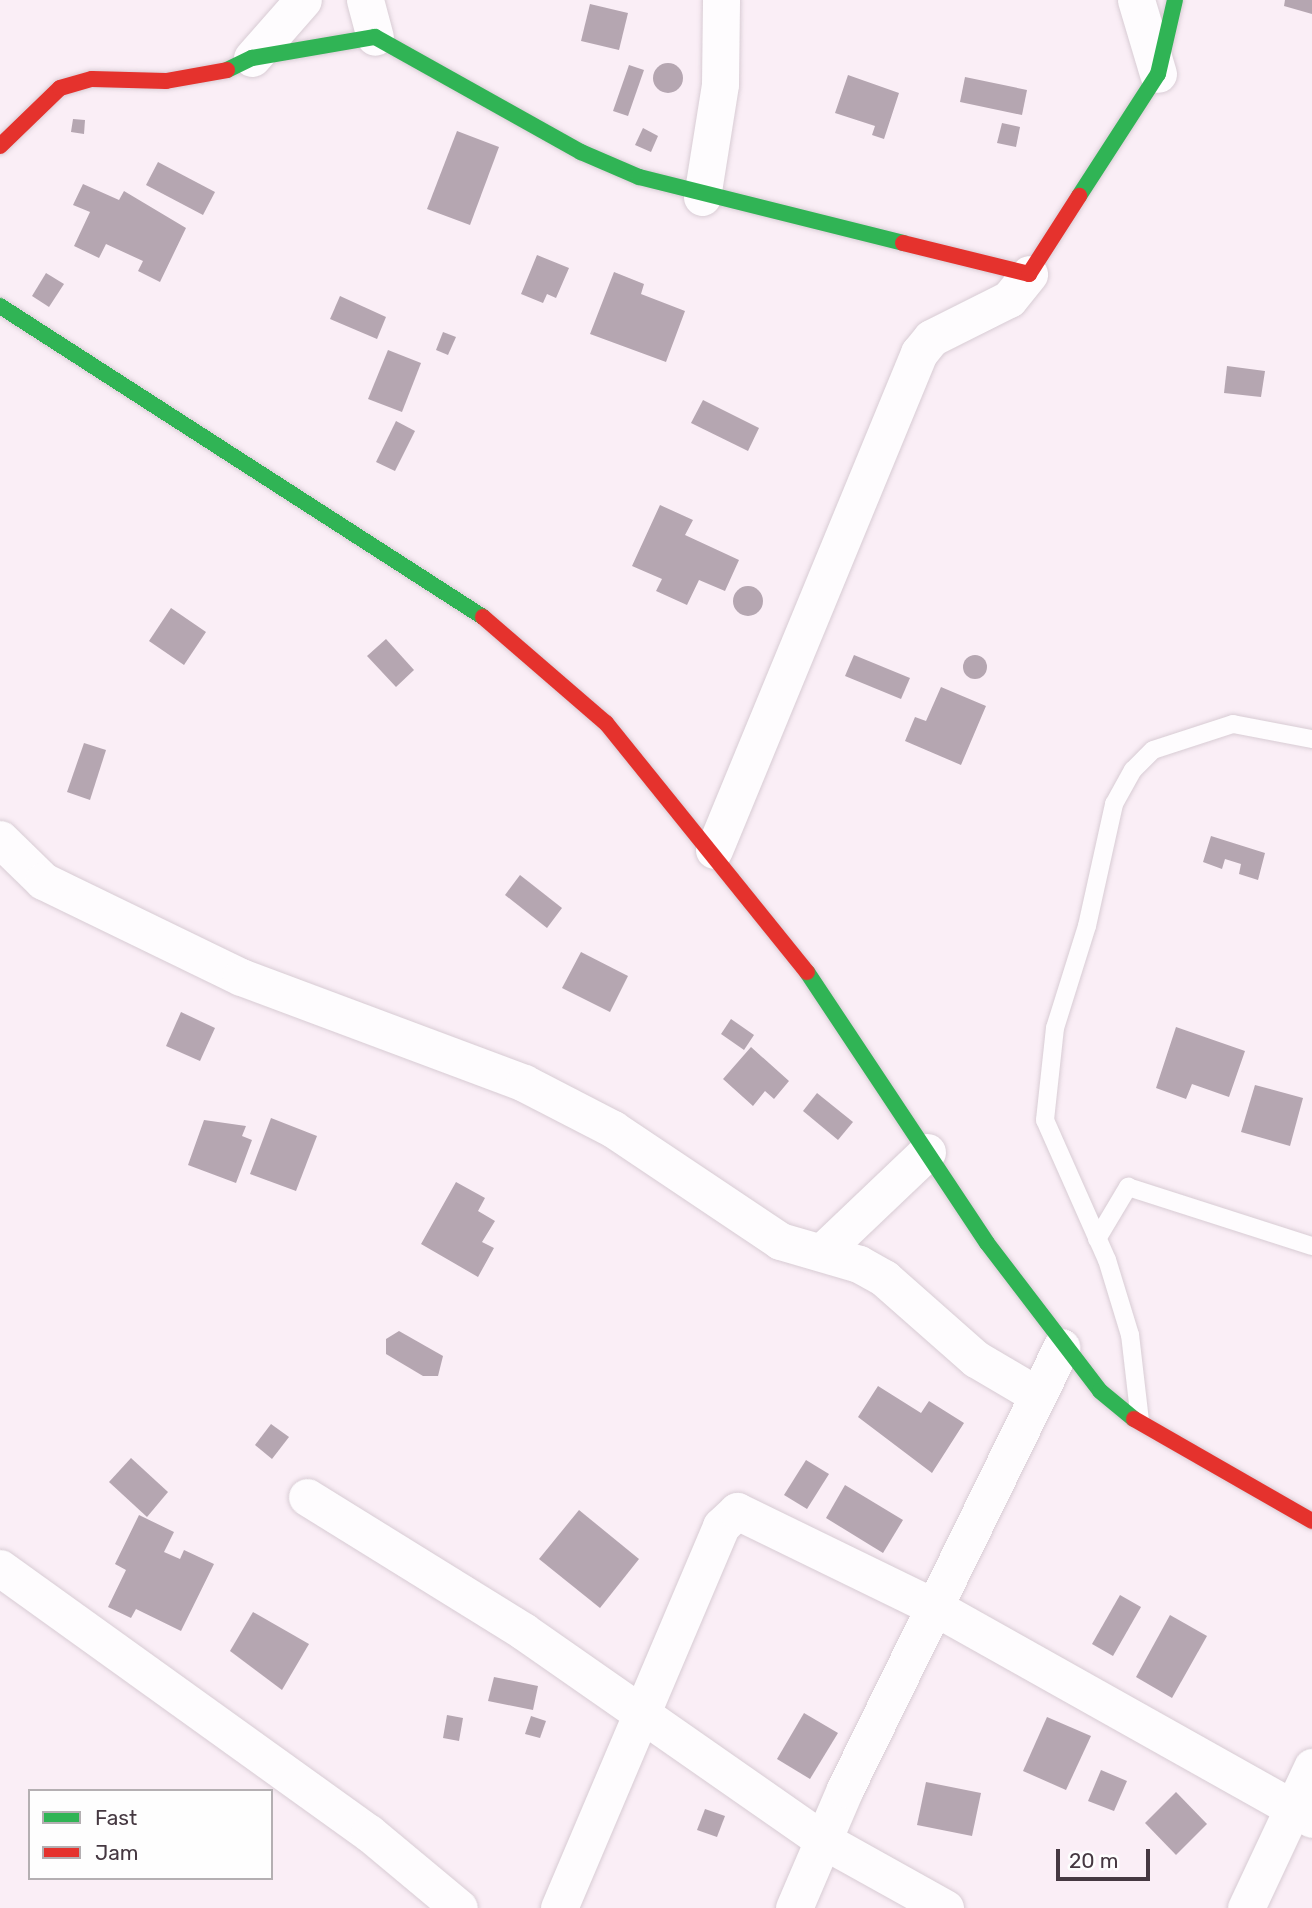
<!DOCTYPE html>
<style>
body{margin:0}
#map{position:relative;width:1312px;height:1908px;overflow:hidden;background:#faeef6;font-family:Rubik,sans-serif}
div>[style]{position:absolute}
.building>*{inset:0;background:#b5a6b1}
.round{border-radius:50%}
.roads{filter:drop-shadow(0 0 2px #d8ccd4) drop-shadow(0 0 2px #d8ccd4)}
.lane>*{height:18px;margin:-9px;padding:0 9px;transform-origin:9px;border-radius:9px;background:#fefcfe}
.street>*{height:37px;margin:-18.5px;padding:0 18.5px;transform-origin:18.5px;border-radius:18.5px;background:#fefcfe}
.fast>*{height:16px;margin:-8px;padding:0 8px;transform-origin:8px;border-radius:8px;background:#30b455}
.jam>*{height:16px;margin:-8px;padding:0 8px;transform-origin:8px;border-radius:8px;background:#e5322d}
span{translate:-50% -50%;white-space:nowrap;text-align:center;line-height:1.15;-webkit-text-stroke:7px #fefefe;paint-order:stroke}
.legend{position:absolute;left:28px;top:1789px;width:245px;height:91px;box-sizing:border-box;background:#fefefe;border:2px solid #b4afb2;margin:0;padding:9px 12px;list-style:none;font-size:21px;color:#453841}
.legend li{display:flex;align-items:center;gap:14px;height:35px}
.legend b{width:35px;border:2px solid #b4afb2}
.scale{position:absolute;left:1056px;top:1849px;width:94px;height:32px;box-sizing:border-box;border:4px solid #453841;border-top:0;padding-left:9px;font-size:21px;line-height:24px;white-space:nowrap;color:#453841;-webkit-text-stroke:5px #fefefe;paint-order:stroke}
</style>
<div id="map">
<div class="building">
<i style="clip-path:polygon(1285px 0,1312px 0,1312px 14px,1284px 6px)"></i>
<i style="clip-path:polygon(590px 4px,628px 13px,619px 50px,581px 41px)"></i>
<i class="round" style="left:653px;top:63px;width:30px;height:30px"></i>
<i style="clip-path:polygon(629px 65px,644px 70px,628px 116px,613px 111px)"></i>
<i style="clip-path:polygon(848px 75px,899px 93px,884px 139px,872px 135px,875px 126px,835px 113px)"></i>
<i style="clip-path:polygon(965px 77px,1027px 90px,1022px 115px,960px 102px)"></i>
<i style="clip-path:polygon(73px 119px,85px 120px,84px 134px,71px 132px)"></i>
<i style="clip-path:polygon(1002px 123px,1020px 127px,1016px 147px,997px 143px)"></i>
<i style="clip-path:polygon(643px 128px,658px 136px,651px 152px,635px 145px)"></i>
<i style="clip-path:polygon(457px 131px,499px 147px,470px 225px,427px 209px)"></i>
<i style="clip-path:polygon(158px 162px,215px 192px,203px 215px,146px 185px)"></i>
<i style="clip-path:polygon(83px 184px,119px 200px,124px 191px,186px 228px,160px 282px,138px 271px,143px 261px,106px 244px,99px 258px,74px 246px,90px 212px,73px 205px)"></i>
<i style="clip-path:polygon(537px 255px,569px 268px,556px 298px,547px 294px,543px 303px,521px 294px)"></i>
<i style="clip-path:polygon(614px 272px,644px 284px,641px 294px,685px 311px,666px 362px,590px 334px)"></i>
<i style="clip-path:polygon(46px 273px,64px 284px,49px 307px,32px 296px)"></i>
<i style="clip-path:polygon(340px 296px,386px 317px,377px 339px,330px 319px)"></i>
<i style="clip-path:polygon(443px 332px,456px 337px,448px 355px,436px 350px)"></i>
<i style="clip-path:polygon(388px 350px,421px 363px,402px 412px,368px 399px)"></i>
<i style="clip-path:polygon(1227px 366px,1265px 371px,1261px 397px,1224px 393px)"></i>
<i style="clip-path:polygon(703px 400px,759px 428px,748px 451px,691px 423px)"></i>
<i style="clip-path:polygon(396px 421px,415px 431px,395px 471px,376px 462px)"></i>
<i style="clip-path:polygon(660px 505px,693px 520px,685px 535px,739px 560px,725px 591px,699px 580px,687px 605px,656px 591px,662px 579px,632px 566px)"></i>
<i class="round" style="left:733px;top:586px;width:30px;height:30px"></i>
<i style="clip-path:polygon(171px 608px,206px 632px,184px 665px,149px 641px)"></i>
<i style="clip-path:polygon(386px 639px,414px 670px,396px 687px,367px 656px)"></i>
<i style="clip-path:polygon(854px 655px,910px 678px,901px 699px,845px 676px)"></i>
<i class="round" style="left:963px;top:655px;width:24px;height:24px"></i>
<i style="clip-path:polygon(941px 687px,986px 706px,961px 765px,905px 741px,915px 717px,926px 721px)"></i>
<i style="clip-path:polygon(84px 743px,106px 750px,90px 800px,67px 792px)"></i>
<i style="clip-path:polygon(1211px 836px,1265px 853px,1258px 880px,1239px 874px,1241px 864px,1225px 859px,1222px 869px,1203px 862px)"></i>
<i style="clip-path:polygon(520px 875px,562px 908px,547px 928px,505px 895px)"></i>
<i style="clip-path:polygon(581px 952px,628px 976px,610px 1012px,562px 988px)"></i>
<i style="clip-path:polygon(181px 1012px,215px 1028px,200px 1061px,166px 1046px)"></i>
<i style="clip-path:polygon(731px 1019px,754px 1035px,744px 1050px,721px 1034px)"></i>
<i style="clip-path:polygon(1176px 1027px,1245px 1051px,1229px 1097px,1192px 1084px,1186px 1099px,1156px 1088px)"></i>
<i style="clip-path:polygon(751px 1047px,789px 1081px,774px 1099px,765px 1091px,753px 1106px,723px 1079px)"></i>
<i style="clip-path:polygon(1255px 1085px,1303px 1098px,1290px 1146px,1241px 1132px)"></i>
<i style="clip-path:polygon(817px 1093px,853px 1122px,838px 1140px,803px 1111px)"></i>
<i style="clip-path:polygon(271px 1118px,317px 1136px,296px 1191px,250px 1174px)"></i>
<i style="clip-path:polygon(204px 1120px,246px 1126px,242px 1136px,252px 1140px,236px 1183px,188px 1165px)"></i>
<i style="clip-path:polygon(456px 1182px,485px 1198px,478px 1211px,495px 1221px,482px 1242px,494px 1248px,478px 1277px,421px 1244px)"></i>
<i style="clip-path:polygon(399px 1331px,443px 1356px,438px 1376px,423px 1376px,386px 1354px,386px 1339px)"></i>
<i style="clip-path:polygon(878px 1386px,921px 1413px,929px 1401px,964px 1423px,932px 1473px,858px 1417px)"></i>
<i style="clip-path:polygon(271px 1424px,289px 1437px,272px 1459px,255px 1445px)"></i>
<i style="clip-path:polygon(131px 1458px,168px 1492px,147px 1517px,109px 1482px)"></i>
<i style="clip-path:polygon(806px 1460px,829px 1474px,807px 1509px,784px 1495px)"></i>
<i style="clip-path:polygon(845px 1485px,903px 1520px,883px 1553px,826px 1518px)"></i>
<i style="clip-path:polygon(579px 1510px,639px 1559px,600px 1608px,539px 1559px)"></i>
<i style="clip-path:polygon(139px 1515px,174px 1532px,164px 1552px,180px 1559px,184px 1550px,214px 1564px,181px 1631px,136px 1609px,131px 1618px,108px 1607px,126px 1570px,115px 1564px)"></i>
<i style="clip-path:polygon(1120px 1595px,1141px 1607px,1113px 1656px,1092px 1644px)"></i>
<i style="clip-path:polygon(253px 1612px,309px 1644px,282px 1690px,230px 1651px)"></i>
<i style="clip-path:polygon(1170px 1615px,1207px 1636px,1172px 1698px,1136px 1677px)"></i>
<i style="clip-path:polygon(494px 1677px,538px 1686px,533px 1710px,488px 1701px)"></i>
<i style="clip-path:polygon(804px 1713px,838px 1733px,810px 1779px,777px 1759px)"></i>
<i style="clip-path:polygon(447px 1715px,463px 1718px,459px 1741px,443px 1738px)"></i>
<i style="clip-path:polygon(531px 1716px,546px 1721px,540px 1738px,525px 1734px)"></i>
<i style="clip-path:polygon(1047px 1717px,1091px 1736px,1066px 1790px,1023px 1771px)"></i>
<i style="clip-path:polygon(1101px 1770px,1127px 1781px,1114px 1811px,1088px 1801px)"></i>
<i style="clip-path:polygon(926px 1782px,981px 1793px,972px 1836px,917px 1825px)"></i>
<i style="clip-path:polygon(1176px 1792px,1207px 1824px,1176px 1855px,1145px 1823px)"></i>
<i style="clip-path:polygon(705px 1809px,725px 1816px,717px 1837px,697px 1830px)"></i>
</div>
<div class="roads">
<div class="lane">
<i style="left:1097px;top:1239px;width:61px;rotate:-59.2deg"></i>
<i style="left:1128px;top:1187px;width:193px;rotate:17.8deg"></i>
<i style="left:1140px;top:1421px;width:87px;rotate:-96.6deg"></i>
<i style="left:1130px;top:1335px;width:78px;rotate:-107deg"></i>
<i style="left:1107px;top:1260px;width:153px;rotate:-113.9deg"></i>
<i style="left:1045px;top:1120px;width:93px;rotate:-83.8deg"></i>
<i style="left:1055px;top:1028px;width:107px;rotate:-72.6deg"></i>
<i style="left:1087px;top:926px;width:125px;rotate:-77.5deg"></i>
<i style="left:1114px;top:804px;width:39px;rotate:-61deg"></i>
<i style="left:1133px;top:770px;width:28px;rotate:-45deg"></i>
<i style="left:1153px;top:750px;width:84px;rotate:-18deg"></i>
<i style="left:1233px;top:724px;width:80px;rotate:10.8deg"></i>
</div>
<div class="street">
<i style="left:365px;top:0;width:38px;rotate:75deg"></i>
<i style="left:1136px;top:0;width:77px;rotate:73.4deg"></i>
<i style="left:252px;top:58px;width:77px;rotate:-48.7deg"></i>
<i style="left:702px;top:197px;width:114px;rotate:-80.9deg"></i>
<i style="left:720px;top:84px;width:84px;rotate:-89.3deg"></i>
<i style="left:0;top:839px;width:60px;rotate:44.3deg"></i>
<i style="left:43px;top:881px;width:220px;rotate:25.9deg"></i>
<i style="left:241px;top:977px;width:302px;rotate:20.5deg"></i>
<i style="left:524px;top:1083px;width:100px;rotate:27.3deg"></i>
<i style="left:613px;top:1129px;width:201px;rotate:33.8deg"></i>
<i style="left:780px;top:1241px;width:82px;rotate:16.2deg"></i>
<i style="left:859px;top:1264px;width:29px;rotate:29deg"></i>
<i style="left:884px;top:1278px;width:123px;rotate:41.4deg"></i>
<i style="left:976px;top:1359px;width:71px;rotate:30.5deg"></i>
<i style="left:714px;top:850px;width:538px;rotate:-67.59deg"></i>
<i style="left:919px;top:353px;width:19px;rotate:-51deg"></i>
<i style="left:931px;top:338px;width:87px;rotate:-26.6deg"></i>
<i style="left:1009px;top:299px;width:32px;rotate:-51deg"></i>
<i style="left:822px;top:1252px;width:145px;rotate:-43.6deg"></i>
<i style="left:307px;top:1497px;width:254px;rotate:31.8deg"></i>
<i style="left:523px;top:1631px;width:363px;rotate:34.9deg"></i>
<i style="left:821px;top:1839px;width:142px;rotate:29.1deg"></i>
<i style="left:0;top:1568px;width:454px;rotate:35.7deg"></i>
<i style="left:369px;top:1833px;width:117px;rotate:39.8deg"></i>
<i style="left:559px;top:1908px;width:415px;rotate:-67deg"></i>
<i style="left:721px;top:1526px;width:22px;rotate:-43deg"></i>
<i style="left:737px;top:1511px;width:221px;rotate:26deg"></i>
<i style="left:936px;top:1608px;width:431px;rotate:29.3deg"></i>
<i style="left:794px;top:1908px;width:129px;rotate:-66.8deg"></i>
<i style="left:845px;top:1789px;width:492px;rotate:-63.9deg"></i>
<i style="left:1246px;top:1908px;width:156px;rotate:-64.9deg"></i>
</div>
<div class="fast">
<i style="left:227px;top:70px;width:28px;rotate:-26deg"></i>
<i style="left:252px;top:58px;width:125px;rotate:-9.7deg"></i>
<i style="left:375px;top:37px;width:236px;rotate:29.2deg"></i>
<i style="left:581px;top:152px;width:63px;rotate:23.3deg"></i>
<i style="left:639px;top:177px;width:272px;rotate:14deg"></i>
<i style="left:1079px;top:196px;width:145px;rotate:-57.1deg"></i>
<i style="left:1158px;top:74px;width:76px;rotate:-77.1deg"></i>
<i style="left:0;top:306px;width:574px;rotate:32.78deg"></i>
<i style="left:807px;top:972px;width:325px;rotate:56.4deg"></i>
<i style="left:987px;top:1243px;width:186px;rotate:52.6deg"></i>
<i style="left:1100px;top:1391px;width:44px;rotate:39.5deg"></i>
</div>
<div class="jam">
<i style="left:0;top:146px;width:83px;rotate:-44deg"></i>
<i style="left:60px;top:88px;width:33px;rotate:-16deg"></i>
<i style="left:92px;top:79px;width:74px;rotate:1.5deg"></i>
<i style="left:166px;top:81px;width:62px;rotate:-10.2deg"></i>
<i style="left:903px;top:243px;width:130px;rotate:13.8deg"></i>
<i style="left:1029px;top:274px;width:93px;rotate:-57.3deg"></i>
<i style="left:483px;top:617px;width:162px;rotate:40.8deg"></i>
<i style="left:606px;top:723px;width:320px;rotate:51.1deg"></i>
<i style="left:1134px;top:1419px;width:205px;rotate:29.8deg"></i>
</div>
</div>
<ul class="legend">
<li><b style="height:9px;background:#30b455"></b>Fast</li>
<li><b style="height:9px;background:#e5322d"></b>Jam</li>
</ul>
<div class="scale">20 m</div>
</div>
